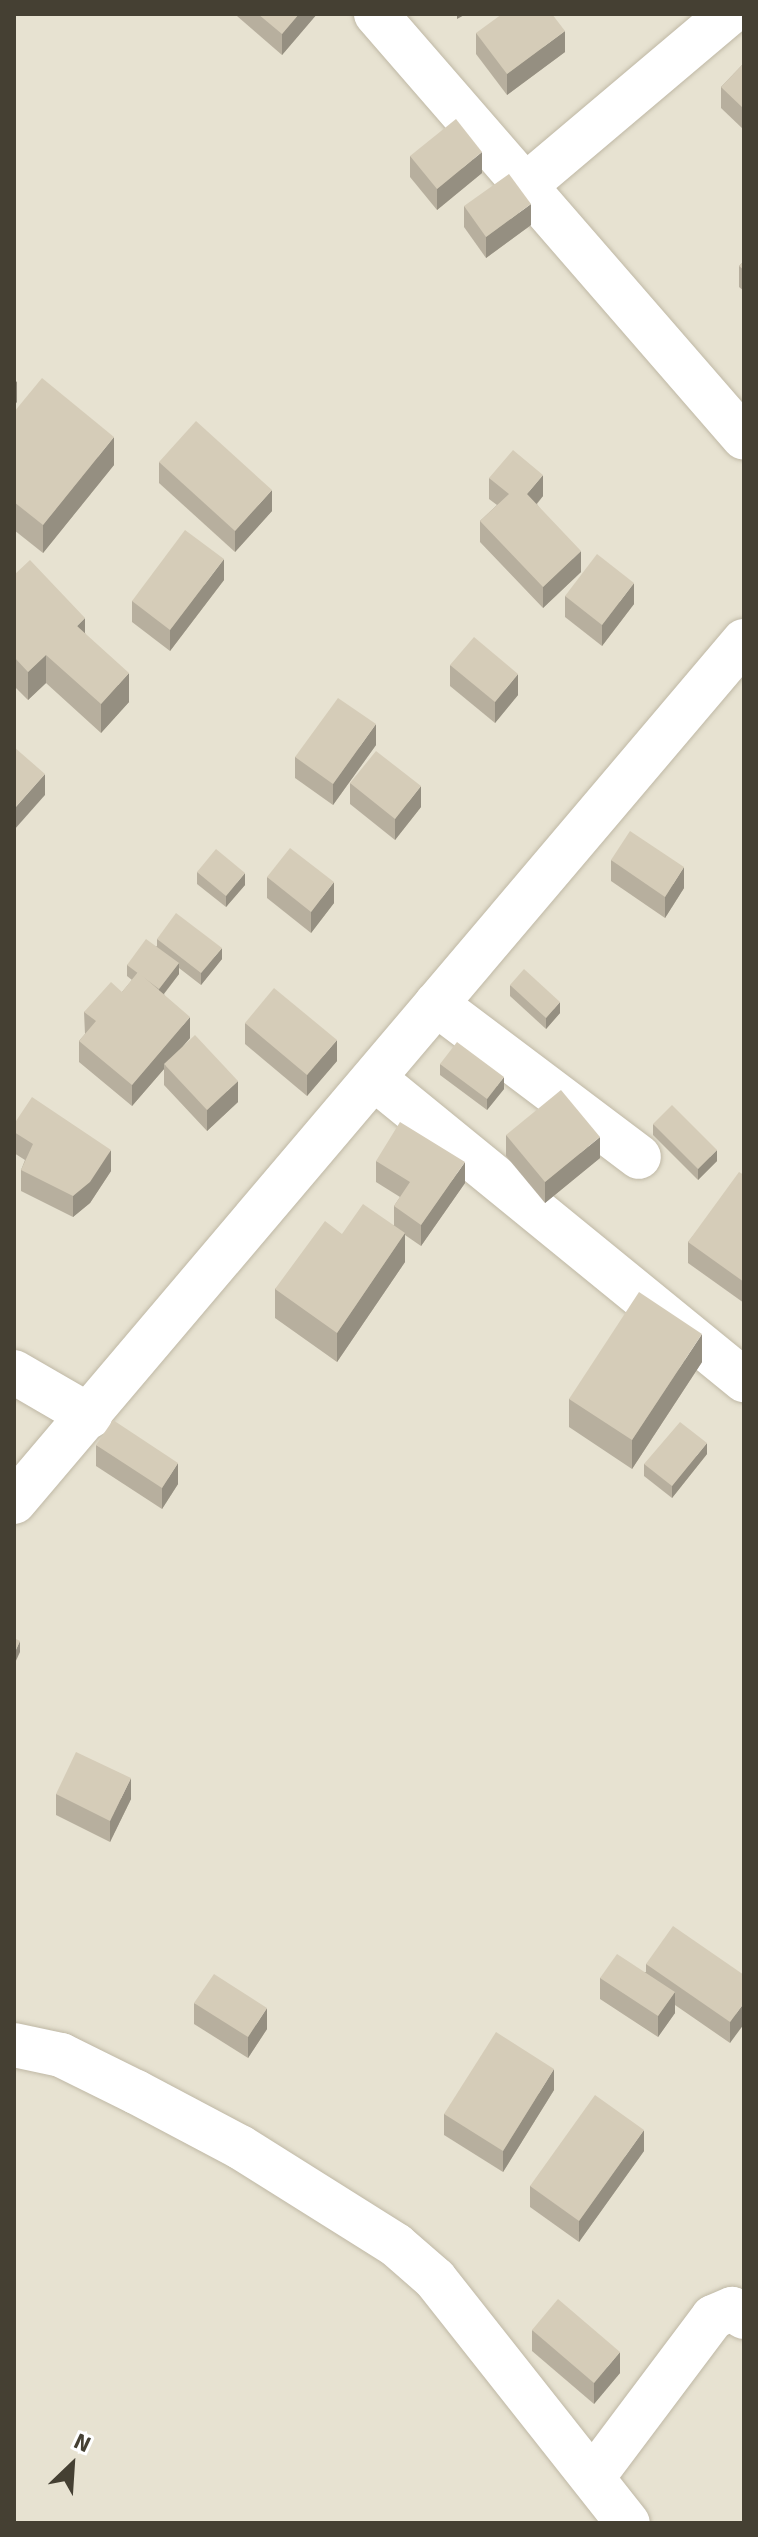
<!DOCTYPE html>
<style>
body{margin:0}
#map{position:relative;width:758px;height:2537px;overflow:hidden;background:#f3f0e3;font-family:Signika,sans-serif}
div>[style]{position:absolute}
.residential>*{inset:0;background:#e7e2d1}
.roads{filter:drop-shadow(0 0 2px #bfb8a5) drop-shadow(0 0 2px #bfb8a5)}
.minor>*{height:44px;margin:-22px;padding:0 22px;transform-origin:22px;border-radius:22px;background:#fff}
.wall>*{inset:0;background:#b7af9e}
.shaded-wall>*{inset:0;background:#958f81}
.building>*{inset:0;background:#d5ccb8}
span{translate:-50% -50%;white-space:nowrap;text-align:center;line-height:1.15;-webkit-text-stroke:7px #fff;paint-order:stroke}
.frame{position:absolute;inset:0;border:16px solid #454033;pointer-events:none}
.north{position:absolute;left:32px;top:2425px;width:80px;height:80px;-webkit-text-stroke:6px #fff;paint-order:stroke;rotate:25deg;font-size:22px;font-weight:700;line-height:32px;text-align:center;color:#454033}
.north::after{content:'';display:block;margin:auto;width:28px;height:36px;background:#454033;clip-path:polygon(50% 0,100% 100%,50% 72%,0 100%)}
</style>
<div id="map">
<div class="residential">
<i style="clip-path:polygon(14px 14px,744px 14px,744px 2523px,14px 2523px)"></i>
</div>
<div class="roads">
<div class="minor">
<i style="left:376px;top:14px;width:561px;rotate:49.04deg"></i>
<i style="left:526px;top:185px;width:265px;rotate:-40.2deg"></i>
<i style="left:436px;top:1004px;width:254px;rotate:37deg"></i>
<i style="left:376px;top:1080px;width:475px;rotate:39.2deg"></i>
<i style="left:14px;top:1372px;width:88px;rotate:30.1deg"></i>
<i style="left:14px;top:1502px;width:1129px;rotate:-49.71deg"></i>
<i style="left:14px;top:2045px;width:48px;rotate:12deg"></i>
<i style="left:61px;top:2055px;width:84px;rotate:26.3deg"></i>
<i style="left:136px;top:2092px;width:118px;rotate:27.9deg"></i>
<i style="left:240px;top:2147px;width:184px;rotate:32.1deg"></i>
<i style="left:396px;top:2245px;width:52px;rotate:41.1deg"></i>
<i style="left:435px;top:2279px;width:311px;rotate:51.7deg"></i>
<i style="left:593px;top:2477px;width:200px;rotate:-53.1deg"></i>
<i style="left:713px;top:2317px;width:21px;rotate:-23deg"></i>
<i style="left:732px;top:2309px;width:14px;rotate:34deg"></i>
</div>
</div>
<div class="wall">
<i style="clip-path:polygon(237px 14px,317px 14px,282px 55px,237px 16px)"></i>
<i style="clip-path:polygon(476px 33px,565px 52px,507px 95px,476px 54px)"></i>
<i style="clip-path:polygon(744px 63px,744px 130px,721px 108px,721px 87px)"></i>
<i style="clip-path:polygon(410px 156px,482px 173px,437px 210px,410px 177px)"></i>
<i style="clip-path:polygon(464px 206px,531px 225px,486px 258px,464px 227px)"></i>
<i style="clip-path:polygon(744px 261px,744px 291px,739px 287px,739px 266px)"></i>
<i style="clip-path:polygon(14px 412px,114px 465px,43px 553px,14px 530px)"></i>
<i style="clip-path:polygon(159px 462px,272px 511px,235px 552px,159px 483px)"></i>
<i style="clip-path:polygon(489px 478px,543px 496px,537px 504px,581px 572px,543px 608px,480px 542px,480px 521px,497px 505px,489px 499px)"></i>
<i style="clip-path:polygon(14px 575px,85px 633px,129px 702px,101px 733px,46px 683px,28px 700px,14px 686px)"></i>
<i style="clip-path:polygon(224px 580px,170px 651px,132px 622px,132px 601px)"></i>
<i style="clip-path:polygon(565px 596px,634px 604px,602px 646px,565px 617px)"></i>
<i style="clip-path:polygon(450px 665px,518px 695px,495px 723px,450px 686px)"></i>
<i style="clip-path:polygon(376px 745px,333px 805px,295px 778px,295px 757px)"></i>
<i style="clip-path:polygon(350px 783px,421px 807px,395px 840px,350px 804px)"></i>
<i style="clip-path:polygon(611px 860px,684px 888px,665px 918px,611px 881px)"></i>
<i style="clip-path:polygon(197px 872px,245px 885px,226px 907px,197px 884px)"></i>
<i style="clip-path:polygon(267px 877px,334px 903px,311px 933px,267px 898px)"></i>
<i style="clip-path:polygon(157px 939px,222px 959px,201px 985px,179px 968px,179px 974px,164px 994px,190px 1038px,183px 1046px,238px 1102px,207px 1131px,164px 1085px,164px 1069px,132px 1106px,79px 1062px,79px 1041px,85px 1034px,84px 1012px,122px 992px,132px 980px,127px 976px,127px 965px,157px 946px)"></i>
<i style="clip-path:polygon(510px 985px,560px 1013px,546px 1029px,510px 996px)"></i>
<i style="clip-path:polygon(245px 1023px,337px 1061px,307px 1096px,245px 1044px)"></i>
<i style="clip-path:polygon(440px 1064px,504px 1089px,487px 1110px,440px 1075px)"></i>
<i style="clip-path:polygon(14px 1124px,111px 1171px,90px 1203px,73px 1217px,21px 1191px,21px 1170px,25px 1160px,14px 1153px)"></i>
<i style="clip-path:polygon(653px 1124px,717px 1161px,698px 1180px,653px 1135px)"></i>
<i style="clip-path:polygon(506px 1135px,600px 1158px,545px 1203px,506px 1156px)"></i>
<i style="clip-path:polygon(376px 1161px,465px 1183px,421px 1246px,405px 1235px,405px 1262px,337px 1362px,275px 1318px,275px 1289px,342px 1234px,394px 1225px,394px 1206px,400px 1197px,376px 1182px)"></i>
<i style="clip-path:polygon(744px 1175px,744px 1303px,688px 1263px,688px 1242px)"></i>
<i style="clip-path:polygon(702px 1362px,632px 1469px,569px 1427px,569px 1399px)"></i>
<i style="clip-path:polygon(96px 1445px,178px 1484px,162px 1509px,96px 1466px)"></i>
<i style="clip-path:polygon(707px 1454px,672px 1498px,644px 1476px,644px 1464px)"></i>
<i style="clip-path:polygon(56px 1794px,131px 1799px,110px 1842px,56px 1815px)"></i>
<i style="clip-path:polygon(646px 1964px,744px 1975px,730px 2043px,675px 2005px,675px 2013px,658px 2037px,600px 1999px,600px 1978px,646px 1972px)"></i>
<i style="clip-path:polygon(194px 2003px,267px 2029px,248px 2058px,194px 2024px)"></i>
<i style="clip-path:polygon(554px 2090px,503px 2172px,444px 2135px,444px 2114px)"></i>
<i style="clip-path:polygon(644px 2151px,579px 2242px,530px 2207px,530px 2186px)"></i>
<i style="clip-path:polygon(532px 2330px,620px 2373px,594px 2404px,532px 2351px)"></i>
</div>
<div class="shaded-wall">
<i style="clip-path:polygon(299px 14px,317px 14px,282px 55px,282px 34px)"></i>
<i style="clip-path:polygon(457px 14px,466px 14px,457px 19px)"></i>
<i style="clip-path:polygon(565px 31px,565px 52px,507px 95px,507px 74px)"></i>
<i style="clip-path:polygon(482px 152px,482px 173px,437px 210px,437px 189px)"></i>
<i style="clip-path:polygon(531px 204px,531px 225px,486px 258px,486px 237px)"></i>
<i style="clip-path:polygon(17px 381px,17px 402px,14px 406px,14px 385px)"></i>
<i style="clip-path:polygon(114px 437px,114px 465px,43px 553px,43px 525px)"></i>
<i style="clip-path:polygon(543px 475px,543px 496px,527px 515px,527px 494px)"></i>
<i style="clip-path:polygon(272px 490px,272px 511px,235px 552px,235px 531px)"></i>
<i style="clip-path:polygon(581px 551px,581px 572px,543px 608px,543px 587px)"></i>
<i style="clip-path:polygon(224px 559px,224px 580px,170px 651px,170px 630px)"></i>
<i style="clip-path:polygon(634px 583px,634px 604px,602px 646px,602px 625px)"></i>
<i style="clip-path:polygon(85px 618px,85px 647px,77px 626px)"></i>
<i style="clip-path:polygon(46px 655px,46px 683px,28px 700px,28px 672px)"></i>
<i style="clip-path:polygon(129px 673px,129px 702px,101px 733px,101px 704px)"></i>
<i style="clip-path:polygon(518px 674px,518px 695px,495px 723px,495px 702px)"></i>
<i style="clip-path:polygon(376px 724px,376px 745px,333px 805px,333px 784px)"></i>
<i style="clip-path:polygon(45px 774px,45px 795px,14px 830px,14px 809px)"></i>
<i style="clip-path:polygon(421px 786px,421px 807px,395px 840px,395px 819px)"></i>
<i style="clip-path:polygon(684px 867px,684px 888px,665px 918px,665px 897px)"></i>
<i style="clip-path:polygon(245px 873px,245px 885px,226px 907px,226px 896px)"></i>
<i style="clip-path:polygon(334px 882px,334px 903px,311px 933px,311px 912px)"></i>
<i style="clip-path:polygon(222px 948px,222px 959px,201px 985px,201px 973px)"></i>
<i style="clip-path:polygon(179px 963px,179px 974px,159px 1000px,159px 989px)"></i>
<i style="clip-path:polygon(560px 1002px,560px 1013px,546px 1029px,546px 1018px)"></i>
<i style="clip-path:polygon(190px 1017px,190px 1038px,166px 1066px,164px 1064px,164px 1069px,132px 1106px,132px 1085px)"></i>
<i style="clip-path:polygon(337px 1040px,337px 1061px,307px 1096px,307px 1075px)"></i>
<i style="clip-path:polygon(504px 1077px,504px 1089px,487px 1110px,487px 1099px)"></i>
<i style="clip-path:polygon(238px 1081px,238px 1102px,207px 1131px,207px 1110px)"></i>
<i style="clip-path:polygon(600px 1137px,600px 1158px,545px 1203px,545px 1182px)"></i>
<i style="clip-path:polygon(111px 1150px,111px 1171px,90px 1203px,73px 1217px,73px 1196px)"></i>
<i style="clip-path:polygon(717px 1150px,717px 1161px,698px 1180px,698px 1169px)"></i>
<i style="clip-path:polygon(465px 1162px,465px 1183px,421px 1246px,421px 1225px)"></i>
<i style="clip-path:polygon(405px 1233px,405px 1262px,337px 1362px,337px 1333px)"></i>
<i style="clip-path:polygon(702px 1334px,702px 1362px,632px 1469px,632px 1440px)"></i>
<i style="clip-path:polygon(15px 1379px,15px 1400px,14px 1401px,14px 1380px)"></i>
<i style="clip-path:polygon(707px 1443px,707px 1454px,672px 1498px,672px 1486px)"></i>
<i style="clip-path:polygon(178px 1463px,178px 1484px,162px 1509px,162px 1488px)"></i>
<i style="clip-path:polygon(20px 1641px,20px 1652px,14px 1665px,14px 1654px)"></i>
<i style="clip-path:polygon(131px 1778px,131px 1799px,110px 1842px,110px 1821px)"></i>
<i style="clip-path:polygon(675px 1992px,675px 2013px,658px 2037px,658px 2016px)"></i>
<i style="clip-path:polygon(744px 2003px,744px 2024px,730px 2043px,730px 2022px)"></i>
<i style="clip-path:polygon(267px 2008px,267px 2029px,248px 2058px,248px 2037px)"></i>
<i style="clip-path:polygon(554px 2069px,554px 2090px,503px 2172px,503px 2151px)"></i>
<i style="clip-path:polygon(644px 2130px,644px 2151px,579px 2242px,579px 2221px)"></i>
<i style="clip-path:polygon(620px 2352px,620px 2373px,594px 2404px,594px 2383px)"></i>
</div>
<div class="building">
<i style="clip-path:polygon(258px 14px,299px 14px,282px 34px)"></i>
<i style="clip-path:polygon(502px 14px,552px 14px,565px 31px,507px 74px,476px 33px)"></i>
<i style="clip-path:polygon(744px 63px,744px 109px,721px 87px)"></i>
<i style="clip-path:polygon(456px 119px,482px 152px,437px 189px,410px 156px)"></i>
<i style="clip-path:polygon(509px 174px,531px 204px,486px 237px,464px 206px)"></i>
<i style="clip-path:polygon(744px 261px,744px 270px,739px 266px)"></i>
<i style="clip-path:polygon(42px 378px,114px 437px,43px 525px,14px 502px,14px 412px)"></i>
<i style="clip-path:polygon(196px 421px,272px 490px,235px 531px,159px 462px)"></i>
<i style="clip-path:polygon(513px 450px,543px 475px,527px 494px,581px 551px,543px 587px,480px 521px,509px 494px,489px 478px)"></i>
<i style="clip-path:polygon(185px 530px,224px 559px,170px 630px,132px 601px)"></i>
<i style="clip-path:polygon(597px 554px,634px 583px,602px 625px,565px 596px)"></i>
<i style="clip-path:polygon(30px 560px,85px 618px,77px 626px,129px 673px,101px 704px,46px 655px,28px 672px,14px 657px,14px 575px)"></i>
<i style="clip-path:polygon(474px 637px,518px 674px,495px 702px,450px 665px)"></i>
<i style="clip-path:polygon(338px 698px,376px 724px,333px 784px,295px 757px)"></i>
<i style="clip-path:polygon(14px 747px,45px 774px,14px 809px)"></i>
<i style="clip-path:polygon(376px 751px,421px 786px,395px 819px,350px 783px)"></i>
<i style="clip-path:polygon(630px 831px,684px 867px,665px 897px,611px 860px)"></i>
<i style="clip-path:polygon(290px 848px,334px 882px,311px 912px,267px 877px)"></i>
<i style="clip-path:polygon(216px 849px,245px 873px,226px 896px,197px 872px)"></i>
<i style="clip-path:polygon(176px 913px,222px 948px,201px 973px,157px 939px)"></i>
<i style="clip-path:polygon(146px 939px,179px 963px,159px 989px,127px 965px)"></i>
<i style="clip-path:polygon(524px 969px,560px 1002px,546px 1018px,510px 985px)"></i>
<i style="clip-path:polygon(138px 972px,190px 1017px,132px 1085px,79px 1041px,96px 1021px,84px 1012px,111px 982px,122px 992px)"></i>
<i style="clip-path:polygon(274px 988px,337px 1040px,307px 1075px,245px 1023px)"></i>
<i style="clip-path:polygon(195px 1035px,238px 1081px,207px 1110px,164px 1064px)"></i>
<i style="clip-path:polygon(457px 1042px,504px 1077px,487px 1099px,440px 1064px)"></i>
<i style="clip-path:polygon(561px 1090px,600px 1137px,545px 1182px,506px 1135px)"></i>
<i style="clip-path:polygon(32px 1097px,111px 1150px,90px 1182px,73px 1196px,21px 1170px,33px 1144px,14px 1132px,14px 1124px)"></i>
<i style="clip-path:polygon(672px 1105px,717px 1150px,698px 1169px,653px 1124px)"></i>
<i style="clip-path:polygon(400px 1122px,465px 1162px,421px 1225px,394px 1206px,410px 1182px,376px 1161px)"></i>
<i style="clip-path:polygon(739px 1172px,744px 1175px,744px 1282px,688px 1242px)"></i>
<i style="clip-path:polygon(363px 1204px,405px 1233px,337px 1333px,275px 1289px,325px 1221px,342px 1234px)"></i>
<i style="clip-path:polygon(639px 1292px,702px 1334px,632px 1440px,569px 1399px)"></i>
<i style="clip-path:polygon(113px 1420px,178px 1463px,162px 1488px,96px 1445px)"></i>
<i style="clip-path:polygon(680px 1422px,707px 1443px,672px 1486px,644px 1464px)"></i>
<i style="clip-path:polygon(14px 1638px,20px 1641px,14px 1654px)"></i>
<i style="clip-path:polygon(76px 1752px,131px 1778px,110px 1821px,56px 1794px)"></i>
<i style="clip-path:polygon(673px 1926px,744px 1975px,744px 2003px,730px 2022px,646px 1964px)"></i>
<i style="clip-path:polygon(617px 1954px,675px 1992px,658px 2016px,600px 1978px)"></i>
<i style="clip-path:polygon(214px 1974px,267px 2008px,248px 2037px,194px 2003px)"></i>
<i style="clip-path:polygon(496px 2032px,554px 2069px,503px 2151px,444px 2114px)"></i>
<i style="clip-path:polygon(595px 2095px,644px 2130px,579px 2221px,530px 2186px)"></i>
<i style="clip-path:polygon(558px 2299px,620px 2352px,594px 2383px,532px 2330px)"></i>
</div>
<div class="frame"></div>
<div class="north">N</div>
</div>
